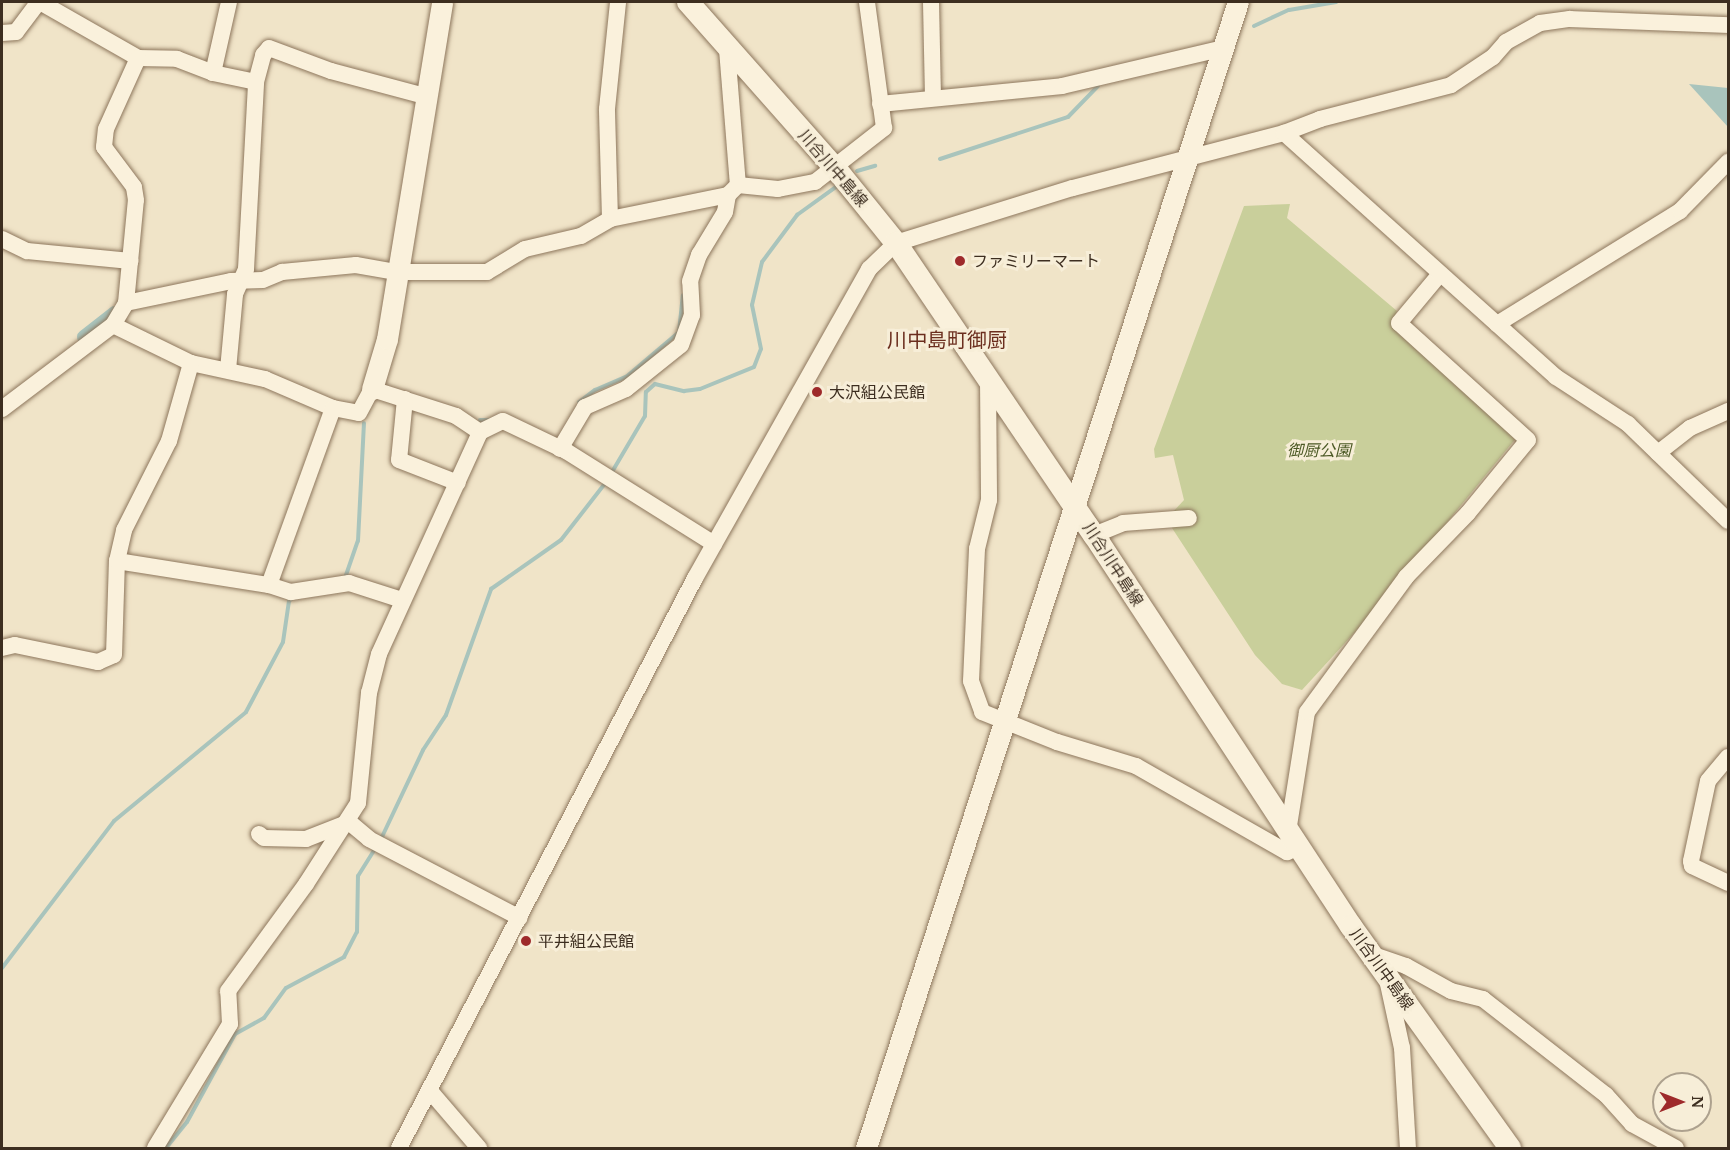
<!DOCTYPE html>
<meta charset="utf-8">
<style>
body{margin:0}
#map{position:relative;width:1730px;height:1150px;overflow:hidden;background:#f0e4c8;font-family:"PT Serif","Noto Sans JP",serif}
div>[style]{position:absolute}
.green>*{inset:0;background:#c9cf9b}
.water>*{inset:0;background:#a9c4bc}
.stream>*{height:4px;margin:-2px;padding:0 2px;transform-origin:2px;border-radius:2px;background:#a9c4bc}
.canal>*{height:14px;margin:-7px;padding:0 7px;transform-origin:7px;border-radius:7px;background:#a9c4bc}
.roads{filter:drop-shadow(0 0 2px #8d765c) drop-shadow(0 0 2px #8d765c)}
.minor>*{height:16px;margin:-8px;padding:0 8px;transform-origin:8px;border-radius:8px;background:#faf1dc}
.tertiary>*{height:21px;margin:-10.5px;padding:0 10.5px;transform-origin:10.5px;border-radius:10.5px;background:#faf1dc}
.secondary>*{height:22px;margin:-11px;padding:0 11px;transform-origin:11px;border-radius:11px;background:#faf1dc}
.dots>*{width:16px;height:16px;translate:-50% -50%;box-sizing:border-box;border:3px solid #f7eed8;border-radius:50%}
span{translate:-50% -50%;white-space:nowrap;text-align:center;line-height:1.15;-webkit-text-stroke:6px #f7eed8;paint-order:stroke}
.street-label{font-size:16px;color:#3d2e20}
.poi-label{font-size:16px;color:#3d2e20}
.left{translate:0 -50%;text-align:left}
.park-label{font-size:16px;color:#4d5a26;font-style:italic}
.quarter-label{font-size:20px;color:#6b2e1e}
.frame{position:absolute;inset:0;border:3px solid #3d2e20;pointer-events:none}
.north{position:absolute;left:1652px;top:1072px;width:60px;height:60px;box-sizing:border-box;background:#f7eed8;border:2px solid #ada18e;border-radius:50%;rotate:90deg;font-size:16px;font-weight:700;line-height:24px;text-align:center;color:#3d2e20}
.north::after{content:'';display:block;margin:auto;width:21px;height:27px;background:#9e2a2b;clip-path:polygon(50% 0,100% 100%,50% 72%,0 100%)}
</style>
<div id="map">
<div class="green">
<i style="clip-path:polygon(1290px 204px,1287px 218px,1397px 311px,1392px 324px,1517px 437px,1377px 608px,1302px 690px,1282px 684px,1255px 655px,1172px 528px,1171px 514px,1184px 500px,1173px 455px,1155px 458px,1154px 449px,1244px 206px)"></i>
</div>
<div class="water">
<i style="clip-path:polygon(1689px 84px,1728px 88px,1728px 127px)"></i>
</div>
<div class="stream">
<i style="left:1254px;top:26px;width:38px;rotate:-25deg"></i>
<i style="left:1289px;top:10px;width:48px;rotate:-9.7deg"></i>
<i style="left:940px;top:159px;width:135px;rotate:-18.2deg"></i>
<i style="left:1068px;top:117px;width:43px;rotate:-45.9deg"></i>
<i style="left:857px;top:171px;width:19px;rotate:-16deg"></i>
<i style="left:579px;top:402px;width:20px;rotate:-37deg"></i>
<i style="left:595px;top:390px;width:34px;rotate:-23deg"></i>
<i style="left:626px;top:377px;width:70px;rotate:-40.3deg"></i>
<i style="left:679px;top:332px;width:37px;rotate:-84deg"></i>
<i style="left:480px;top:420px;width:9px"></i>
<i style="left:612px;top:472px;width:65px;rotate:-59.5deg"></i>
<i style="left:645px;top:416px;width:24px;rotate:-88deg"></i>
<i style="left:646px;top:392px;width:12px;rotate:-42deg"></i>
<i style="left:655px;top:384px;width:30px;rotate:14deg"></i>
<i style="left:684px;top:391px;width:16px;rotate:-7deg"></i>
<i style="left:700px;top:389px;width:58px;rotate:-22.2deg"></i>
<i style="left:754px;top:367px;width:19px;rotate:-69deg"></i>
<i style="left:761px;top:349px;width:45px;rotate:-101.6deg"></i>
<i style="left:752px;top:305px;width:44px;rotate:-76.9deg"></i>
<i style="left:762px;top:262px;width:59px;rotate:-53.3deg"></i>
<i style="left:797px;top:215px;width:49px;rotate:-35.9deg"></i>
<i style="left:345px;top:578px;width:39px;rotate:-71deg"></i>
<i style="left:358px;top:541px;width:118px;rotate:-87.1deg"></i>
<i style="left:381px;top:839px;width:98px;rotate:-64.7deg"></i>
<i style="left:423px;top:750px;width:42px;rotate:-56.7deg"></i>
<i style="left:446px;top:715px;width:134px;rotate:-70.3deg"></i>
<i style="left:491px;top:589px;width:85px;rotate:-35deg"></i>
<i style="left:561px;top:540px;width:75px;rotate:-52.1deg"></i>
<i style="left:2px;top:968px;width:185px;rotate:-52.7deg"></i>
<i style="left:114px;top:821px;width:171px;rotate:-39.5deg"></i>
<i style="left:246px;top:712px;width:79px;rotate:-62.1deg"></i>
<i style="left:283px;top:642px;width:41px;rotate:-81.7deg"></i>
<i style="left:289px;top:601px;width:7px;rotate:-45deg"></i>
<i style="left:166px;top:1148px;width:33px;rotate:-51deg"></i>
<i style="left:187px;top:1122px;width:100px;rotate:-61.4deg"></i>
<i style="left:235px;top:1034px;width:33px;rotate:-29deg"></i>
<i style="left:264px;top:1018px;width:37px;rotate:-54deg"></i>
<i style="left:286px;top:988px;width:66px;rotate:-28.1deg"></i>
<i style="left:344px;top:957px;width:28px;rotate:-63deg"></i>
<i style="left:357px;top:932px;width:56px;rotate:-89deg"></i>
<i style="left:358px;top:876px;width:31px;rotate:-58deg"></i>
</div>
<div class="canal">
<i style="left:84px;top:337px;width:39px;rotate:-38deg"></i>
</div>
<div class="roads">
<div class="minor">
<i style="left:40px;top:2px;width:113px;rotate:29.7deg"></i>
<i style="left:138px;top:58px;width:39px;rotate:1deg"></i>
<i style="left:177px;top:59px;width:39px;rotate:21deg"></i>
<i style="left:213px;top:73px;width:44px;rotate:11.8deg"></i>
<i style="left:931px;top:2px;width:94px;rotate:88.8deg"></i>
<i style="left:2px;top:33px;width:14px;rotate:-4deg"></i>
<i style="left:16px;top:32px;width:38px;rotate:-53deg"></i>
<i style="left:727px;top:49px;width:136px;rotate:85.4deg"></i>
<i style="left:213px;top:73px;width:73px;rotate:-77.3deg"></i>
<i style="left:880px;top:104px;width:183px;rotate:-5.6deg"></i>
<i style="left:1062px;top:86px;width:166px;rotate:-13.2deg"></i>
<i style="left:1284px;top:133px;width:39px;rotate:-21deg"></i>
<i style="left:1320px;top:119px;width:135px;rotate:-14.5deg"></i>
<i style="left:1451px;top:85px;width:50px;rotate:-33.7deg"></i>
<i style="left:1493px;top:57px;width:20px;rotate:-49deg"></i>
<i style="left:1506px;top:42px;width:39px;rotate:-29deg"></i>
<i style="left:1540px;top:23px;width:30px;rotate:-8deg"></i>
<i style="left:1570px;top:19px;width:158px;rotate:2.2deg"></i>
<i style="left:610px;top:219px;width:110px;rotate:-91.6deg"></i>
<i style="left:607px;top:109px;width:108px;rotate:-84.1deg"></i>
<i style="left:2px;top:239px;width:28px;rotate:26deg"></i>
<i style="left:27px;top:251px;width:104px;rotate:5.5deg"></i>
<i style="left:126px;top:303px;width:107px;rotate:-11.8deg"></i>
<i style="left:231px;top:281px;width:32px;rotate:-2deg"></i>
<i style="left:263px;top:280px;width:21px;rotate:-23deg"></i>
<i style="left:282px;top:272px;width:74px;rotate:-5.4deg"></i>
<i style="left:356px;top:265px;width:41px;rotate:9.9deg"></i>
<i style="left:396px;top:272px;width:91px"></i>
<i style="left:487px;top:272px;width:44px;rotate:-31.2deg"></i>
<i style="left:525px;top:249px;width:57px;rotate:-13.1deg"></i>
<i style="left:581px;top:236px;width:34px;rotate:-30deg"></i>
<i style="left:610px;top:219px;width:120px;rotate:-11.5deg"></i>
<i style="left:728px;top:195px;width:14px;rotate:-45deg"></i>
<i style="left:738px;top:185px;width:40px;rotate:5.7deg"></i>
<i style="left:778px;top:189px;width:38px;rotate:-11deg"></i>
<i style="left:815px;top:182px;width:88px;rotate:-38deg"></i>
<i style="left:884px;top:128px;width:127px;rotate:-97.7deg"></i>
<i style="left:1497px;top:324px;width:215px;rotate:-31.7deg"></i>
<i style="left:1680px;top:211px;width:69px;rotate:-45.6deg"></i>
<i style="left:113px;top:325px;width:87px;rotate:26deg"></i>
<i style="left:191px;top:363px;width:76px;rotate:12.2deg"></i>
<i style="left:265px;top:379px;width:74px;rotate:23.1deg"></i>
<i style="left:333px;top:408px;width:26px;rotate:11deg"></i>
<i style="left:359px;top:413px;width:27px;rotate:-62deg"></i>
<i style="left:372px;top:389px;width:88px;rotate:17.8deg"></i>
<i style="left:456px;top:416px;width:29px;rotate:34deg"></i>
<i style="left:228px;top:370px;width:76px;rotate:-84.7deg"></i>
<i style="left:235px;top:294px;width:27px;rotate:-66deg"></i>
<i style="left:246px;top:269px;width:187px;rotate:-86.9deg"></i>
<i style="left:256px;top:82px;width:28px;rotate:-75deg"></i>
<i style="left:263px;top:55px;width:9px;rotate:-49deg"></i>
<i style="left:269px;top:48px;width:66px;rotate:20.4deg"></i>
<i style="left:331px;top:71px;width:97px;rotate:14.9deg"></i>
<i style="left:988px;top:380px;width:120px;rotate:89.5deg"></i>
<i style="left:989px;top:500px;width:50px;rotate:103.8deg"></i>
<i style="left:977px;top:549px;width:132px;rotate:92.6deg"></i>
<i style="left:971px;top:681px;width:33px;rotate:70deg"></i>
<i style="left:982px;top:712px;width:81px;rotate:21.8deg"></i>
<i style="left:1057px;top:742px;width:83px;rotate:16.9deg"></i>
<i style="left:1136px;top:766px;width:174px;rotate:29.7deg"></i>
<i style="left:1287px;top:852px;width:13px;rotate:-18deg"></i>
<i style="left:405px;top:399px;width:61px;rotate:95.6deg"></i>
<i style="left:399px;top:460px;width:63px;rotate:21.3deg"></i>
<i style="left:2px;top:409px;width:139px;rotate:-37.1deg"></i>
<i style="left:113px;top:325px;width:26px;rotate:-59deg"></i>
<i style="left:126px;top:303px;width:103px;rotate:-84.5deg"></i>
<i style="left:136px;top:200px;width:13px;rotate:-99deg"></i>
<i style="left:134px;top:187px;width:50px;rotate:-126.9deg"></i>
<i style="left:104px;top:147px;width:18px;rotate:-84deg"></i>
<i style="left:106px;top:129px;width:78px;rotate:-65.7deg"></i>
<i style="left:560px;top:449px;width:49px;rotate:-59.2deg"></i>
<i style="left:585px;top:407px;width:45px;rotate:-23.7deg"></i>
<i style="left:626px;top:389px;width:70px;rotate:-38.7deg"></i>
<i style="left:681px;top:345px;width:32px;rotate:-70deg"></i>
<i style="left:692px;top:315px;width:34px;rotate:-93deg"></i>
<i style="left:690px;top:281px;width:28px;rotate:-71deg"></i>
<i style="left:699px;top:255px;width:50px;rotate:-58.8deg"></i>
<i style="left:725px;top:212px;width:17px;rotate:-80deg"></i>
<i style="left:1658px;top:453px;width:41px;rotate:-38deg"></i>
<i style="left:1690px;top:428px;width:42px;rotate:-24.1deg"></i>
<i style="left:1094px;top:535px;width:31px;rotate:-22deg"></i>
<i style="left:1123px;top:523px;width:66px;rotate:-4.3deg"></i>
<i style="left:117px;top:561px;width:32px;rotate:-77deg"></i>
<i style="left:124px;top:530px;width:100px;rotate:-63.2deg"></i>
<i style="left:169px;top:441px;width:81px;rotate:-74.2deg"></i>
<i style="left:269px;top:585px;width:188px;rotate:-70.1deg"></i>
<i style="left:2px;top:648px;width:13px;rotate:-13deg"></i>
<i style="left:15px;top:645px;width:85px;rotate:11.6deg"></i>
<i style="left:98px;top:662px;width:17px;rotate:-24deg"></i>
<i style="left:114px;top:655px;width:94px;rotate:-88.2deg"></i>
<i style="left:117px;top:561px;width:154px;rotate:9deg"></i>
<i style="left:269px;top:585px;width:23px;rotate:18deg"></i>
<i style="left:291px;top:592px;width:59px;rotate:-8.8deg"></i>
<i style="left:349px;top:583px;width:56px;rotate:17.8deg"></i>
<i style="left:1728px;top:757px;width:31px;rotate:130deg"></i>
<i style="left:1708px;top:781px;width:82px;rotate:102deg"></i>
<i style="left:1691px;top:861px;width:5px;rotate:79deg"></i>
<i style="left:1692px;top:866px;width:40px;rotate:25deg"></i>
<i style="left:349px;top:822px;width:26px;rotate:40deg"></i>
<i style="left:369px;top:839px;width:170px;rotate:27.6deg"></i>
<i style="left:1288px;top:832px;width:121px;rotate:-81deg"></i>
<i style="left:1307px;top:712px;width:167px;rotate:-53.7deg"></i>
<i style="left:1406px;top:577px;width:89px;rotate:-45.9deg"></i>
<i style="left:1468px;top:513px;width:94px;rotate:-50.6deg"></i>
<i style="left:1528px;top:440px;width:174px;rotate:-137.8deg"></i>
<i style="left:1399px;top:323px;width:64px;rotate:-50.1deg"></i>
<i style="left:259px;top:834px;width:6px;rotate:39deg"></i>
<i style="left:264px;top:838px;width:42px;rotate:1.4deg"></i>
<i style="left:306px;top:839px;width:46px;rotate:-21.6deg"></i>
<i style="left:1371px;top:954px;width:37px;rotate:19deg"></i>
<i style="left:1406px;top:966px;width:51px;rotate:29.1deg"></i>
<i style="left:1451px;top:991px;width:33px;rotate:14deg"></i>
<i style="left:1483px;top:999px;width:156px;rotate:38deg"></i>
<i style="left:1606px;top:1095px;width:39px;rotate:48deg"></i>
<i style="left:1632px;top:1124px;width:50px;rotate:28.6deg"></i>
<i style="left:1388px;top:984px;width:66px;rotate:77.7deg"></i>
<i style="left:1402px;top:1048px;width:100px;rotate:86.6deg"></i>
<i style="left:431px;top:1092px;width:74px;rotate:49.4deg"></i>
<i style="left:155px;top:1148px;width:145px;rotate:-58.8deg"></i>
<i style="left:230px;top:1024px;width:33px;rotate:-93deg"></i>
<i style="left:228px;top:991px;width:132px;rotate:-53.9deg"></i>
<i style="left:306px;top:884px;width:96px;rotate:-57.3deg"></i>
<i style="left:358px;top:803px;width:111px;rotate:-84.3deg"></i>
<i style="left:369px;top:693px;width:40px;rotate:-75.6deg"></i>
<i style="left:379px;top:654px;width:244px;rotate:-65.5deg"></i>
<i style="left:480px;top:432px;width:25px;rotate:-26deg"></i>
<i style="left:503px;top:421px;width:70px;rotate:25.5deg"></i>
<i style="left:566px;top:451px;width:175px;rotate:32.1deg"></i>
<i style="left:399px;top:1148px;width:642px;rotate:-62.56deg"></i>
<i style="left:695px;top:578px;width:355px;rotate:-60.6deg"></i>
<i style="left:869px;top:269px;width:37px;rotate:-44deg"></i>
<i style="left:896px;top:243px;width:185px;rotate:-17.3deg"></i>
<i style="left:1073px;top:188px;width:218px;rotate:-14.6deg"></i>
<i style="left:1284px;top:133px;width:365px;rotate:41.9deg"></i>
<i style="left:1556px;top:377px;width:86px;rotate:33.1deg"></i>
<i style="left:1628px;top:424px;width:139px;rotate:44.1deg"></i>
</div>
<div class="tertiary">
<i style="left:372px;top:389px;width:52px;rotate:-73.3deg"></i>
<i style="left:387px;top:339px;width:341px;rotate:-80.7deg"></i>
<i style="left:866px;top:1148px;width:1205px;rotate:-72.02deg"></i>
</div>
<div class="secondary">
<i style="left:688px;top:2px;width:223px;rotate:48.5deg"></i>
<i style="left:836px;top:169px;width:95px;rotate:51deg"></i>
<i style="left:896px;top:243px;width:353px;rotate:55.9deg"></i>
<i style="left:1094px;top:535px;width:468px;rotate:56.7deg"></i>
<i style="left:1351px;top:926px;width:273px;rotate:54.4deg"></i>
</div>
</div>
<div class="dots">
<i style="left:960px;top:261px;background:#9e2a2b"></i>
<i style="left:817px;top:392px;background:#9e2a2b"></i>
<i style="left:526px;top:941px;background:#9e2a2b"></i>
</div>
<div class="street-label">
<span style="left:833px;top:168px;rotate:49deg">川合川中島線</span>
<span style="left:1113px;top:564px;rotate:57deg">川合川中島線</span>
<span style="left:1382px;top:969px;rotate:54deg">川合川中島線</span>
</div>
<div class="poi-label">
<span class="left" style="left:972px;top:261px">ファミリーマート</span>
<span class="left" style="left:829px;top:392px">大沢組公民館</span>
<span class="left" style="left:538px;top:941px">平井組公民館</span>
</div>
<div class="park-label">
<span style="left:1319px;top:450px">御厨公園</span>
</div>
<div class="quarter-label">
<span style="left:947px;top:339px">川中島町御厨</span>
</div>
<div class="frame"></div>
<div class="north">N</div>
</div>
